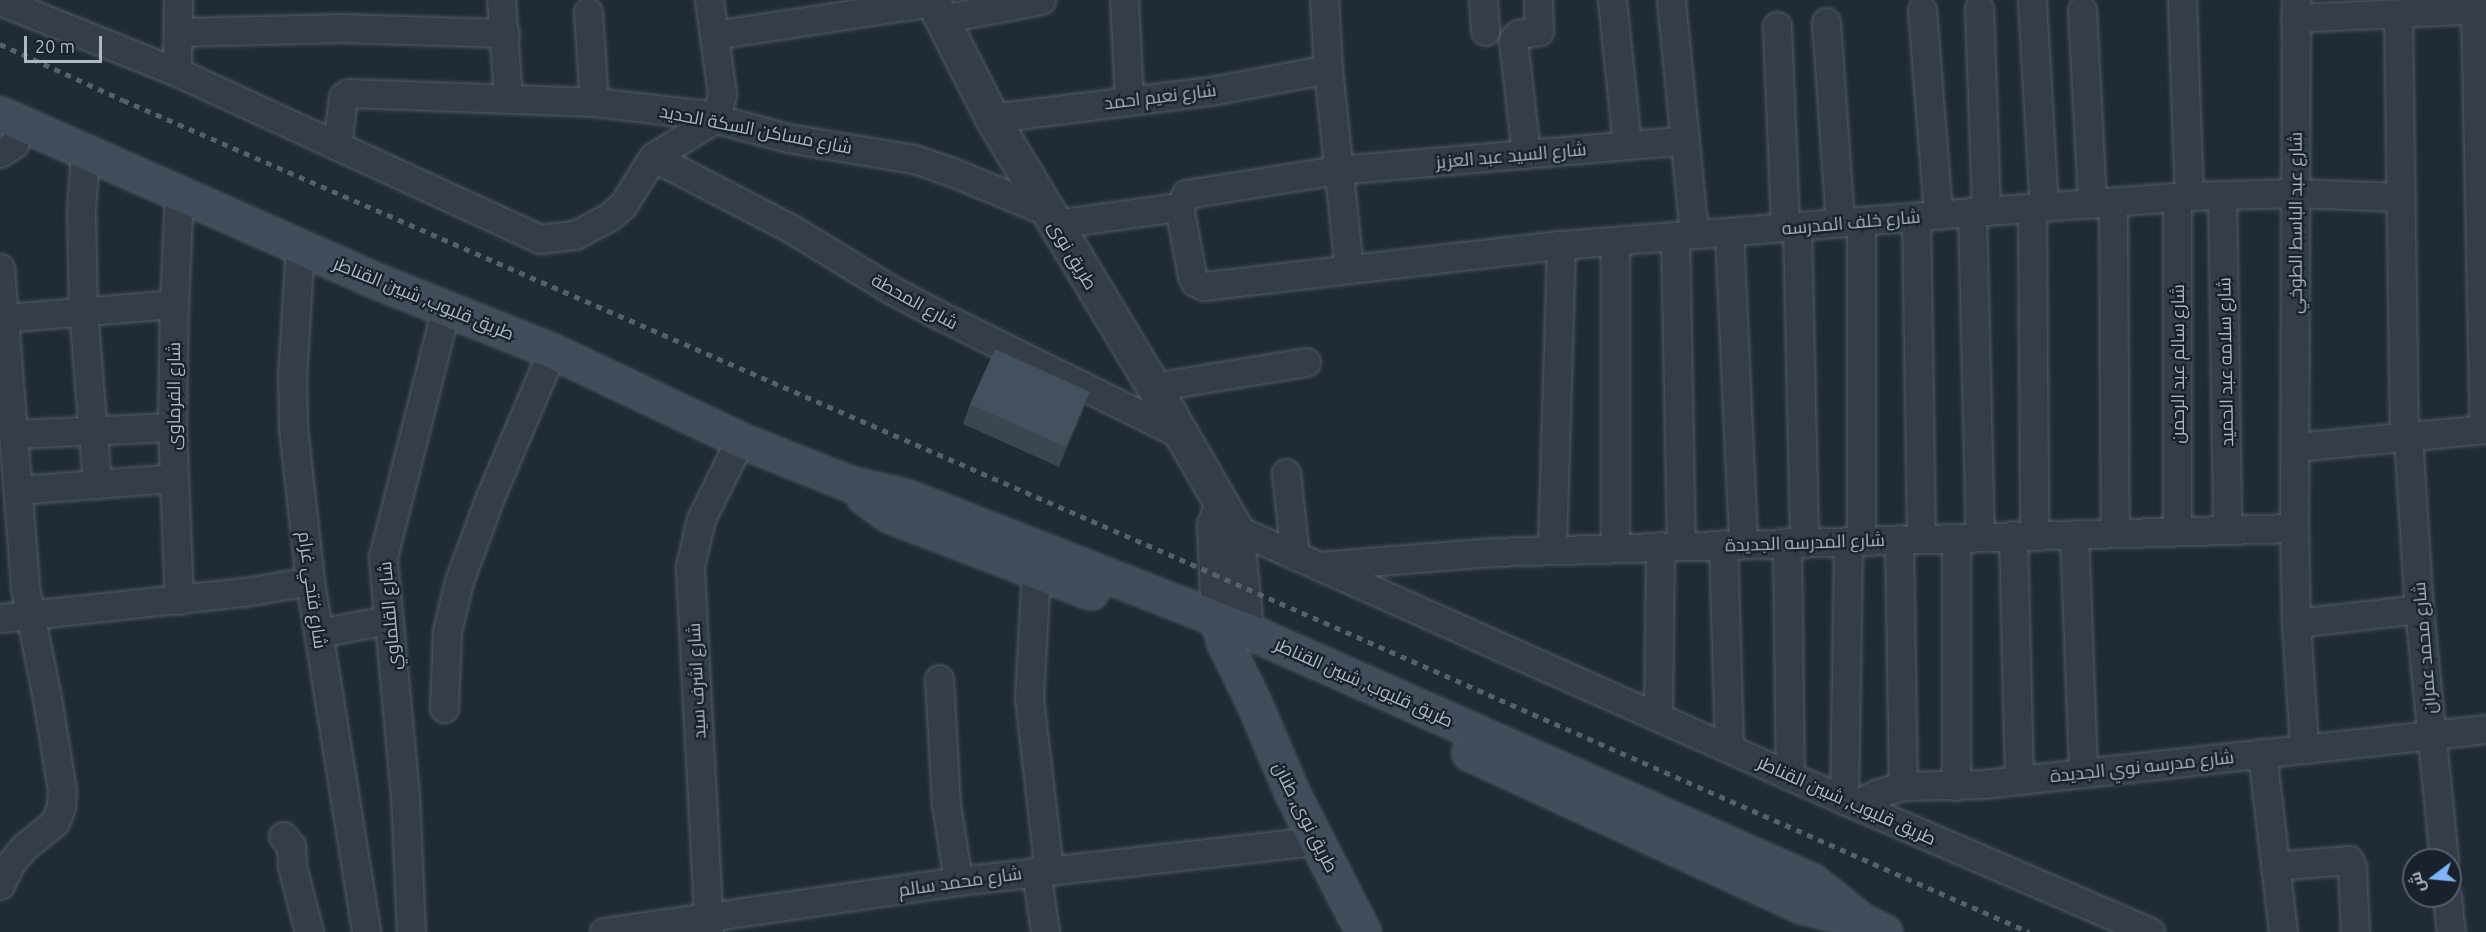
<!DOCTYPE html>
<meta charset="utf-8">
<style>
body{margin:0}
#map{position:relative;width:2486px;height:932px;overflow:hidden;background:#202b37;font-family:Ubuntu,Cairo,sans-serif}
div>[style]{position:absolute}
.roads{filter:drop-shadow(0 0 2px #515b66) drop-shadow(0 0 2px #515b66)}
.minor>*{height:27px;margin:-13.5px;padding:0 13.5px;transform-origin:13.5px;border-radius:13.5px;background:#343d48}
.tertiary>*{height:33px;margin:-16.5px;padding:0 16.5px;transform-origin:16.5px;border-radius:16.5px;background:#343d48}
.secondary>*{height:33px;margin:-16.5px;padding:0 16.5px;transform-origin:16.5px;border-radius:16.5px;background:#424d5b}
.rail>*{height:4.5px;margin-top:-2.25px;transform-origin:0;background:repeating-linear-gradient(90deg,#56616f 0 6px,transparent 0 12px)}
.wall>*{inset:0;background:#3a4652}
.shaded-wall>*{inset:0;background:#2f3942}
.building>*{inset:0;background:#43515f}
span{translate:-50% -50%;white-space:nowrap;text-align:center;line-height:1.15;-webkit-text-stroke:4.5px #19222c;paint-order:stroke}
.street-label{font-size:18px;color:#aeb8c5}
.north{position:absolute;left:2402px;top:848px;width:60px;height:60px;box-sizing:border-box;background:#19222c;border:2px solid #555e69;border-radius:50%;rotate:254deg;font-size:16px;font-weight:700;line-height:24px;text-align:center;color:#aeb8c5}
.north::after{content:'';display:block;margin:auto;width:21px;height:27px;background:#81b5f7;clip-path:polygon(50% 0,100% 100%,50% 72%,0 100%)}
.scale{position:absolute;left:24px;top:36px;width:78px;height:27px;box-sizing:border-box;border:3px solid #aeb8c5;border-top:0;padding-left:8px;font-size:18px;line-height:21px;white-space:nowrap;color:#aeb8c5;-webkit-text-stroke:4px #19222c;paint-order:stroke}
</style>
<div id="map">
<div class="roads">
<div class="minor">
<i style="left:501px;top:0;width:97px;rotate:85.9deg"></i>
<i style="left:1124px;top:0;width:100px;rotate:87.1deg"></i>
<i style="left:1324px;top:0;width:69px;rotate:86.7deg"></i>
<i style="left:1328px;top:69px;width:201px;rotate:84deg"></i>
<i style="left:1483px;top:0;width:31px;rotate:86deg"></i>
<i style="left:1612px;top:0;width:146px;rotate:84.1deg"></i>
<i style="left:1671px;top:0;width:235px;rotate:84.4deg"></i>
<i style="left:2182px;top:0;width:196px;rotate:88deg"></i>
<i style="left:2296px;top:0;width:528px;rotate:90.22deg"></i>
<i style="left:2294px;top:528px;width:95px;rotate:88.8deg"></i>
<i style="left:2296px;top:623px;width:125px;rotate:86.3deg"></i>
<i style="left:0;top:1px;width:191px;rotate:21.9deg"></i>
<i style="left:177px;top:72px;width:400px;rotate:24.7deg"></i>
<i style="left:540px;top:239px;width:35px;rotate:-7deg"></i>
<i style="left:575px;top:235px;width:38px;rotate:-28deg"></i>
<i style="left:609px;top:217px;width:18px;rotate:-41deg"></i>
<i style="left:623px;top:205px;width:57px;rotate:-58deg"></i>
<i style="left:653px;top:157px;width:74px;rotate:-31.8deg"></i>
<i style="left:716px;top:118px;width:25px;rotate:-76deg"></i>
<i style="left:722px;top:94px;width:95px;rotate:-97.9deg"></i>
<i style="left:2032px;top:1px;width:206px;rotate:86.7deg"></i>
<i style="left:1979px;top:8px;width:203px;rotate:88deg"></i>
<i style="left:1922px;top:10px;width:206px;rotate:85.5deg"></i>
<i style="left:2082px;top:10px;width:194px;rotate:87deg"></i>
<i style="left:2475px;top:10px;width:419px;rotate:88.8deg"></i>
<i style="left:588px;top:12px;width:90px;rotate:86.2deg"></i>
<i style="left:2398px;top:14px;width:423px;rotate:89.2deg"></i>
<i style="left:2295px;top:18px;width:191px;rotate:-2.7deg"></i>
<i style="left:941px;top:19px;width:102px;rotate:-10.8deg"></i>
<i style="left:1826px;top:22px;width:201px;rotate:86deg"></i>
<i style="left:1777px;top:26px;width:201px;rotate:87.7deg"></i>
<i style="left:179px;top:32px;width:163px;rotate:-1.4deg"></i>
<i style="left:342px;top:28px;width:163px;rotate:1.8deg"></i>
<i style="left:714px;top:35px;width:221px;rotate:-8.6deg"></i>
<i style="left:177px;top:72px;width:72px;rotate:-89.2deg"></i>
<i style="left:992px;top:118px;width:226px;rotate:-7.1deg"></i>
<i style="left:1216px;top:90px;width:114px;rotate:-10.6deg"></i>
<i style="left:337px;top:146px;width:49px;rotate:-83deg"></i>
<i style="left:343px;top:97px;width:6px;rotate:-39deg"></i>
<i style="left:348px;top:93px;width:246px;rotate:2.1deg"></i>
<i style="left:594px;top:102px;width:106px;rotate:6.5deg"></i>
<i style="left:699px;top:114px;width:92px;rotate:15.1deg"></i>
<i style="left:788px;top:138px;width:128px;rotate:9.5deg"></i>
<i style="left:914px;top:159px;width:40px;rotate:18.9deg"></i>
<i style="left:952px;top:172px;width:102px;rotate:22.5deg"></i>
<i style="left:0;top:153px;width:17px;rotate:-33deg"></i>
<i style="left:14px;top:144px;width:21px;rotate:-65deg"></i>
<i style="left:85px;top:154px;width:55px;rotate:94.2deg"></i>
<i style="left:81px;top:209px;width:101px;rotate:88.9deg"></i>
<i style="left:83px;top:310px;width:175px;rotate:85.4deg"></i>
<i style="left:1526px;top:154px;width:115px;rotate:-96.5deg"></i>
<i style="left:1513px;top:40px;width:8px;rotate:-50deg"></i>
<i style="left:1518px;top:34px;width:21px;rotate:-8deg"></i>
<i style="left:1539px;top:31px;width:31px;rotate:-92deg"></i>
<i style="left:653px;top:157px;width:154px;rotate:27.4deg"></i>
<i style="left:790px;top:228px;width:117px;rotate:31.4deg"></i>
<i style="left:890px;top:289px;width:53px;rotate:28deg"></i>
<i style="left:937px;top:314px;width:273px;rotate:26.3deg"></i>
<i style="left:2222px;top:195px;width:335px;rotate:89.1deg"></i>
<i style="left:2177px;top:197px;width:334px;rotate:90deg"></i>
<i style="left:2113px;top:202px;width:331px;rotate:89.7deg"></i>
<i style="left:1179px;top:206px;width:71px;rotate:79.5deg"></i>
<i style="left:1192px;top:276px;width:7px;rotate:63deg"></i>
<i style="left:1195px;top:282px;width:10px;rotate:24deg"></i>
<i style="left:1204px;top:286px;width:359px;rotate:-6.6deg"></i>
<i style="left:1561px;top:245px;width:412px;rotate:-4.6deg"></i>
<i style="left:1972px;top:212px;width:218px;rotate:-4.2deg"></i>
<i style="left:2189px;top:196px;width:106px;rotate:-1.6deg"></i>
<i style="left:2295px;top:193px;width:106px;rotate:2.2deg"></i>
<i style="left:2032px;top:208px;width:327px;rotate:89.6deg"></i>
<i style="left:1972px;top:212px;width:325px;rotate:88.6deg"></i>
<i style="left:1916px;top:217px;width:322px;rotate:89.1deg"></i>
<i style="left:1055px;top:224px;width:123px;rotate:-7.9deg"></i>
<i style="left:1177px;top:207px;width:6px;rotate:-39deg"></i>
<i style="left:1182px;top:203px;width:10px;rotate:-66deg"></i>
<i style="left:1186px;top:194px;width:154px;rotate:-9deg"></i>
<i style="left:1338px;top:170px;width:348px;rotate:-4.9deg"></i>
<i style="left:1797px;top:226px;width:316px;rotate:88.7deg"></i>
<i style="left:1729px;top:232px;width:312px;rotate:87.4deg"></i>
<i style="left:1675px;top:236px;width:310px;rotate:88.9deg"></i>
<i style="left:300px;top:246px;width:129px;rotate:93.5deg"></i>
<i style="left:292px;top:375px;width:52px;rotate:88.9deg"></i>
<i style="left:293px;top:427px;width:155px;rotate:83.7deg"></i>
<i style="left:310px;top:581px;width:355px;rotate:80.9deg"></i>
<i style="left:0;top:268px;width:321px;rotate:85.5deg"></i>
<i style="left:25px;top:588px;width:112px;rotate:78.7deg"></i>
<i style="left:47px;top:698px;width:94px;rotate:80.8deg"></i>
<i style="left:62px;top:791px;width:16px;rotate:94deg"></i>
<i style="left:61px;top:807px;width:16px;rotate:112deg"></i>
<i style="left:55px;top:822px;width:38px;rotate:141deg"></i>
<i style="left:25px;top:846px;width:23px;rotate:130deg"></i>
<i style="left:10px;top:864px;width:23px;rotate:115deg"></i>
<i style="left:4px;top:318px;width:171px;rotate:-4.7deg"></i>
<i style="left:1153px;top:387px;width:155px;rotate:-9.3deg"></i>
<i style="left:14px;top:434px;width:158px;rotate:-2.5deg"></i>
<i style="left:2408px;top:436px;width:173px;rotate:86.4deg"></i>
<i style="left:2419px;top:609px;width:252px;rotate:84.3deg"></i>
<i style="left:2296px;top:447px;width:191px;rotate:-5.4deg"></i>
<i style="left:1286px;top:473px;width:83px;rotate:83.8deg"></i>
<i style="left:18px;top:490px;width:155px;rotate:-4.4deg"></i>
<i style="left:1218px;top:526px;width:18px;rotate:9deg"></i>
<i style="left:1236px;top:529px;width:666px;rotate:24.02deg"></i>
<i style="left:1844px;top:800px;width:333px;rotate:23.3deg"></i>
<i style="left:2074px;top:534px;width:239px;rotate:87.8deg"></i>
<i style="left:2013px;top:535px;width:245px;rotate:88.6deg"></i>
<i style="left:1899px;top:539px;width:247px;rotate:89.1deg"></i>
<i style="left:1861px;top:540px;width:319px;rotate:-90deg"></i>
<i style="left:1787px;top:542px;width:234px;rotate:89.3deg"></i>
<i style="left:1723px;top:544px;width:204px;rotate:88.3deg"></i>
<i style="left:1615px;top:548px;width:307px;rotate:-90deg"></i>
<i style="left:1552px;top:549px;width:304px;rotate:-88.3deg"></i>
<i style="left:1319px;top:566px;width:175px;rotate:-4.6deg"></i>
<i style="left:1493px;top:552px;width:801px;rotate:-1.72deg"></i>
<i style="left:1036px;top:572px;width:126px;rotate:93.2deg"></i>
<i style="left:1029px;top:698px;width:173px;rotate:83.4deg"></i>
<i style="left:179px;top:600px;width:173px;rotate:-92.3deg"></i>
<i style="left:172px;top:427px;width:123px;rotate:-89.1deg"></i>
<i style="left:174px;top:304px;width:112px;rotate:-87.4deg"></i>
<i style="left:0;top:618px;width:246px;rotate:-6.1deg"></i>
<i style="left:245px;top:592px;width:66px;rotate:-9.6deg"></i>
<i style="left:2296px;top:623px;width:124px;rotate:-6.5deg"></i>
<i style="left:318px;top:633px;width:71px;rotate:-10.5deg"></i>
<i style="left:939px;top:679px;width:125px;rotate:86.8deg"></i>
<i style="left:946px;top:804px;width:78px;rotate:81.1deg"></i>
<i style="left:444px;top:708px;width:77px;rotate:-87.8deg"></i>
<i style="left:447px;top:631px;width:51px;rotate:-76.5deg"></i>
<i style="left:459px;top:581px;width:90px;rotate:-69.7deg"></i>
<i style="left:490px;top:497px;width:159px;rotate:-67deg"></i>
<i style="left:1658px;top:717px;width:171px;rotate:-89.3deg"></i>
<i style="left:2262px;top:753px;width:180px;rotate:83.3deg"></i>
<i style="left:1956px;top:786px;width:248px;rotate:-90deg"></i>
<i style="left:1844px;top:800px;width:259px;rotate:-89.1deg"></i>
<i style="left:1855px;top:804px;width:23px;rotate:-25deg"></i>
<i style="left:1876px;top:794px;width:28px;rotate:-17deg"></i>
<i style="left:1903px;top:786px;width:80px;rotate:-1.4deg"></i>
<i style="left:1983px;top:784px;width:506px;rotate:-6.24deg"></i>
<i style="left:283px;top:836px;width:13px;rotate:51deg"></i>
<i style="left:291px;top:846px;width:20px;rotate:87deg"></i>
<i style="left:292px;top:866px;width:68px;rotate:75.6deg"></i>
<i style="left:2275px;top:866px;width:74px;rotate:-4.6deg"></i>
<i style="left:2349px;top:860px;width:8px;rotate:67deg"></i>
<i style="left:2352px;top:867px;width:65px;rotate:87.4deg"></i>
<i style="left:1036px;top:871px;width:62px;rotate:81.6deg"></i>
<i style="left:2447px;top:896px;width:36px;rotate:84deg"></i>
<i style="left:411px;top:932px;width:136px;rotate:-92.5deg"></i>
<i style="left:405px;top:796px;width:240px;rotate:-95.3deg"></i>
<i style="left:383px;top:557px;width:257px;rotate:-75.8deg"></i>
<i style="left:604px;top:932px;width:358px;rotate:-8.2deg"></i>
<i style="left:958px;top:881px;width:361px;rotate:-6.4deg"></i>
<i style="left:709px;top:932px;width:366px;rotate:-93deg"></i>
<i style="left:690px;top:566px;width:48px;rotate:-76.8deg"></i>
<i style="left:701px;top:519px;width:88px;rotate:-63.7deg"></i>
</div>
<div class="tertiary">
<i style="left:932px;top:0;width:132px;rotate:63deg"></i>
<i style="left:992px;top:118px;width:344px;rotate:59deg"></i>
<i style="left:1169px;top:413px;width:134px;rotate:60deg"></i>
<i style="left:1236px;top:529px;width:101px;rotate:84.3deg"></i>
<i style="left:1218px;top:620px;width:95px;rotate:-92.4deg"></i>
<i style="left:1214px;top:525px;width:20px;rotate:-70deg"></i>
</div>
<div class="secondary">
<i style="left:0;top:114px;width:402px;rotate:23.9deg"></i>
<i style="left:367px;top:277px;width:199px;rotate:21.8deg"></i>
<i style="left:552px;top:351px;width:208px;rotate:25.3deg"></i>
<i style="left:740px;top:440px;width:116px;rotate:21.7deg"></i>
<i style="left:848px;top:483px;width:61px;rotate:13.3deg"></i>
<i style="left:907px;top:497px;width:364px;rotate:21.4deg"></i>
<i style="left:1246px;top:630px;width:619px;rotate:23.92deg"></i>
<i style="left:1812px;top:881px;width:64px;rotate:38.7deg"></i>
<i style="left:863px;top:496px;width:32px;rotate:36deg"></i>
<i style="left:889px;top:515px;width:216px;rotate:20.9deg"></i>
<i style="left:1218px;top:620px;width:23px;rotate:75deg"></i>
<i style="left:1224px;top:642px;width:66px;rotate:63.8deg"></i>
<i style="left:1253px;top:701px;width:100px;rotate:67deg"></i>
<i style="left:1292px;top:793px;width:156px;rotate:62.9deg"></i>
<i style="left:1469px;top:753px;width:366px;rotate:24.7deg"></i>
<i style="left:1802px;top:906px;width:62px;rotate:14deg"></i>
<i style="left:1862px;top:921px;width:25px;rotate:26deg"></i>
</div>
</div>
<div class="rail">
<i style="left:0;top:44px;width:135px;rotate:24.5deg"></i>
<i style="left:123px;top:100px;width:1190px;rotate:23.48deg"></i>
<i style="left:1214px;top:574px;width:890px;rotate:23.71deg"></i>
</div>
<div class="wall">
<i style="clip-path:polygon(970px 404px,1083px 412px,1059px 467px,963px 424px)"></i>
</div>
<div class="shaded-wall">
<i style="clip-path:polygon(1090px 392px,1083px 412px,1059px 467px,1066px 447px)"></i>
</div>
<div class="building">
<i style="clip-path:polygon(995px 349px,1090px 392px,1066px 447px,970px 404px)"></i>
</div>
<div class="street-label">
<span style="left:1160px;top:96px;rotate:-7deg">شارع نعيم احمد</span>
<span style="left:756px;top:129px;rotate:11deg">شارع مساكن السكة الحديد</span>
<span style="left:1511px;top:155px;rotate:-5deg">شارع السيد عبد العزيز</span>
<span style="left:1851px;top:222px;rotate:-5deg">شارع خلف المدرسه</span>
<span style="left:2295px;top:223px;rotate:-90deg">شارع عبد الباسط الطوخي</span>
<span style="left:1073px;top:255px;rotate:59deg">طريق نوى</span>
<span style="left:424px;top:298px;rotate:22deg">طريق قليوب, شبين القناطر</span>
<span style="left:915px;top:301px;rotate:29deg">شارع المحطة</span>
<span style="left:2225px;top:362px;rotate:-91deg">شارع سلامه عبد الحميد</span>
<span style="left:2177px;top:364px;rotate:-90deg">شارع سالم عبد الرحمن</span>
<span style="left:173px;top:396px;rotate:-90deg">شارع الفرماوى</span>
<span style="left:1805px;top:542px;rotate:-2deg">شارع المدرسه الجديدة</span>
<span style="left:313px;top:590px;rotate:82deg">شارع فتحي غرام</span>
<span style="left:389px;top:616px;rotate:-95deg">شارع القلماوي</span>
<span style="left:2424px;top:648px;rotate:-95deg">شارع محمد عمران</span>
<span style="left:696px;top:681px;rotate:-93deg">شارع اشرف سيد</span>
<span style="left:1364px;top:682px;rotate:24deg">طريق قليوب, شبين القناطر</span>
<span style="left:2142px;top:766px;rotate:-6deg">شارع مدرسه نوي الجديدة</span>
<span style="left:1847px;top:800px;rotate:24deg">طريق قليوب, شبين القناطر</span>
<span style="left:1306px;top:817px;rotate:63deg">طريق نوى, طنان</span>
<span style="left:960px;top:881px;rotate:-8deg">شارع محمد سالم</span>
</div>
<div class="north">ش</div>
<div class="scale">20 m</div>
</div>
